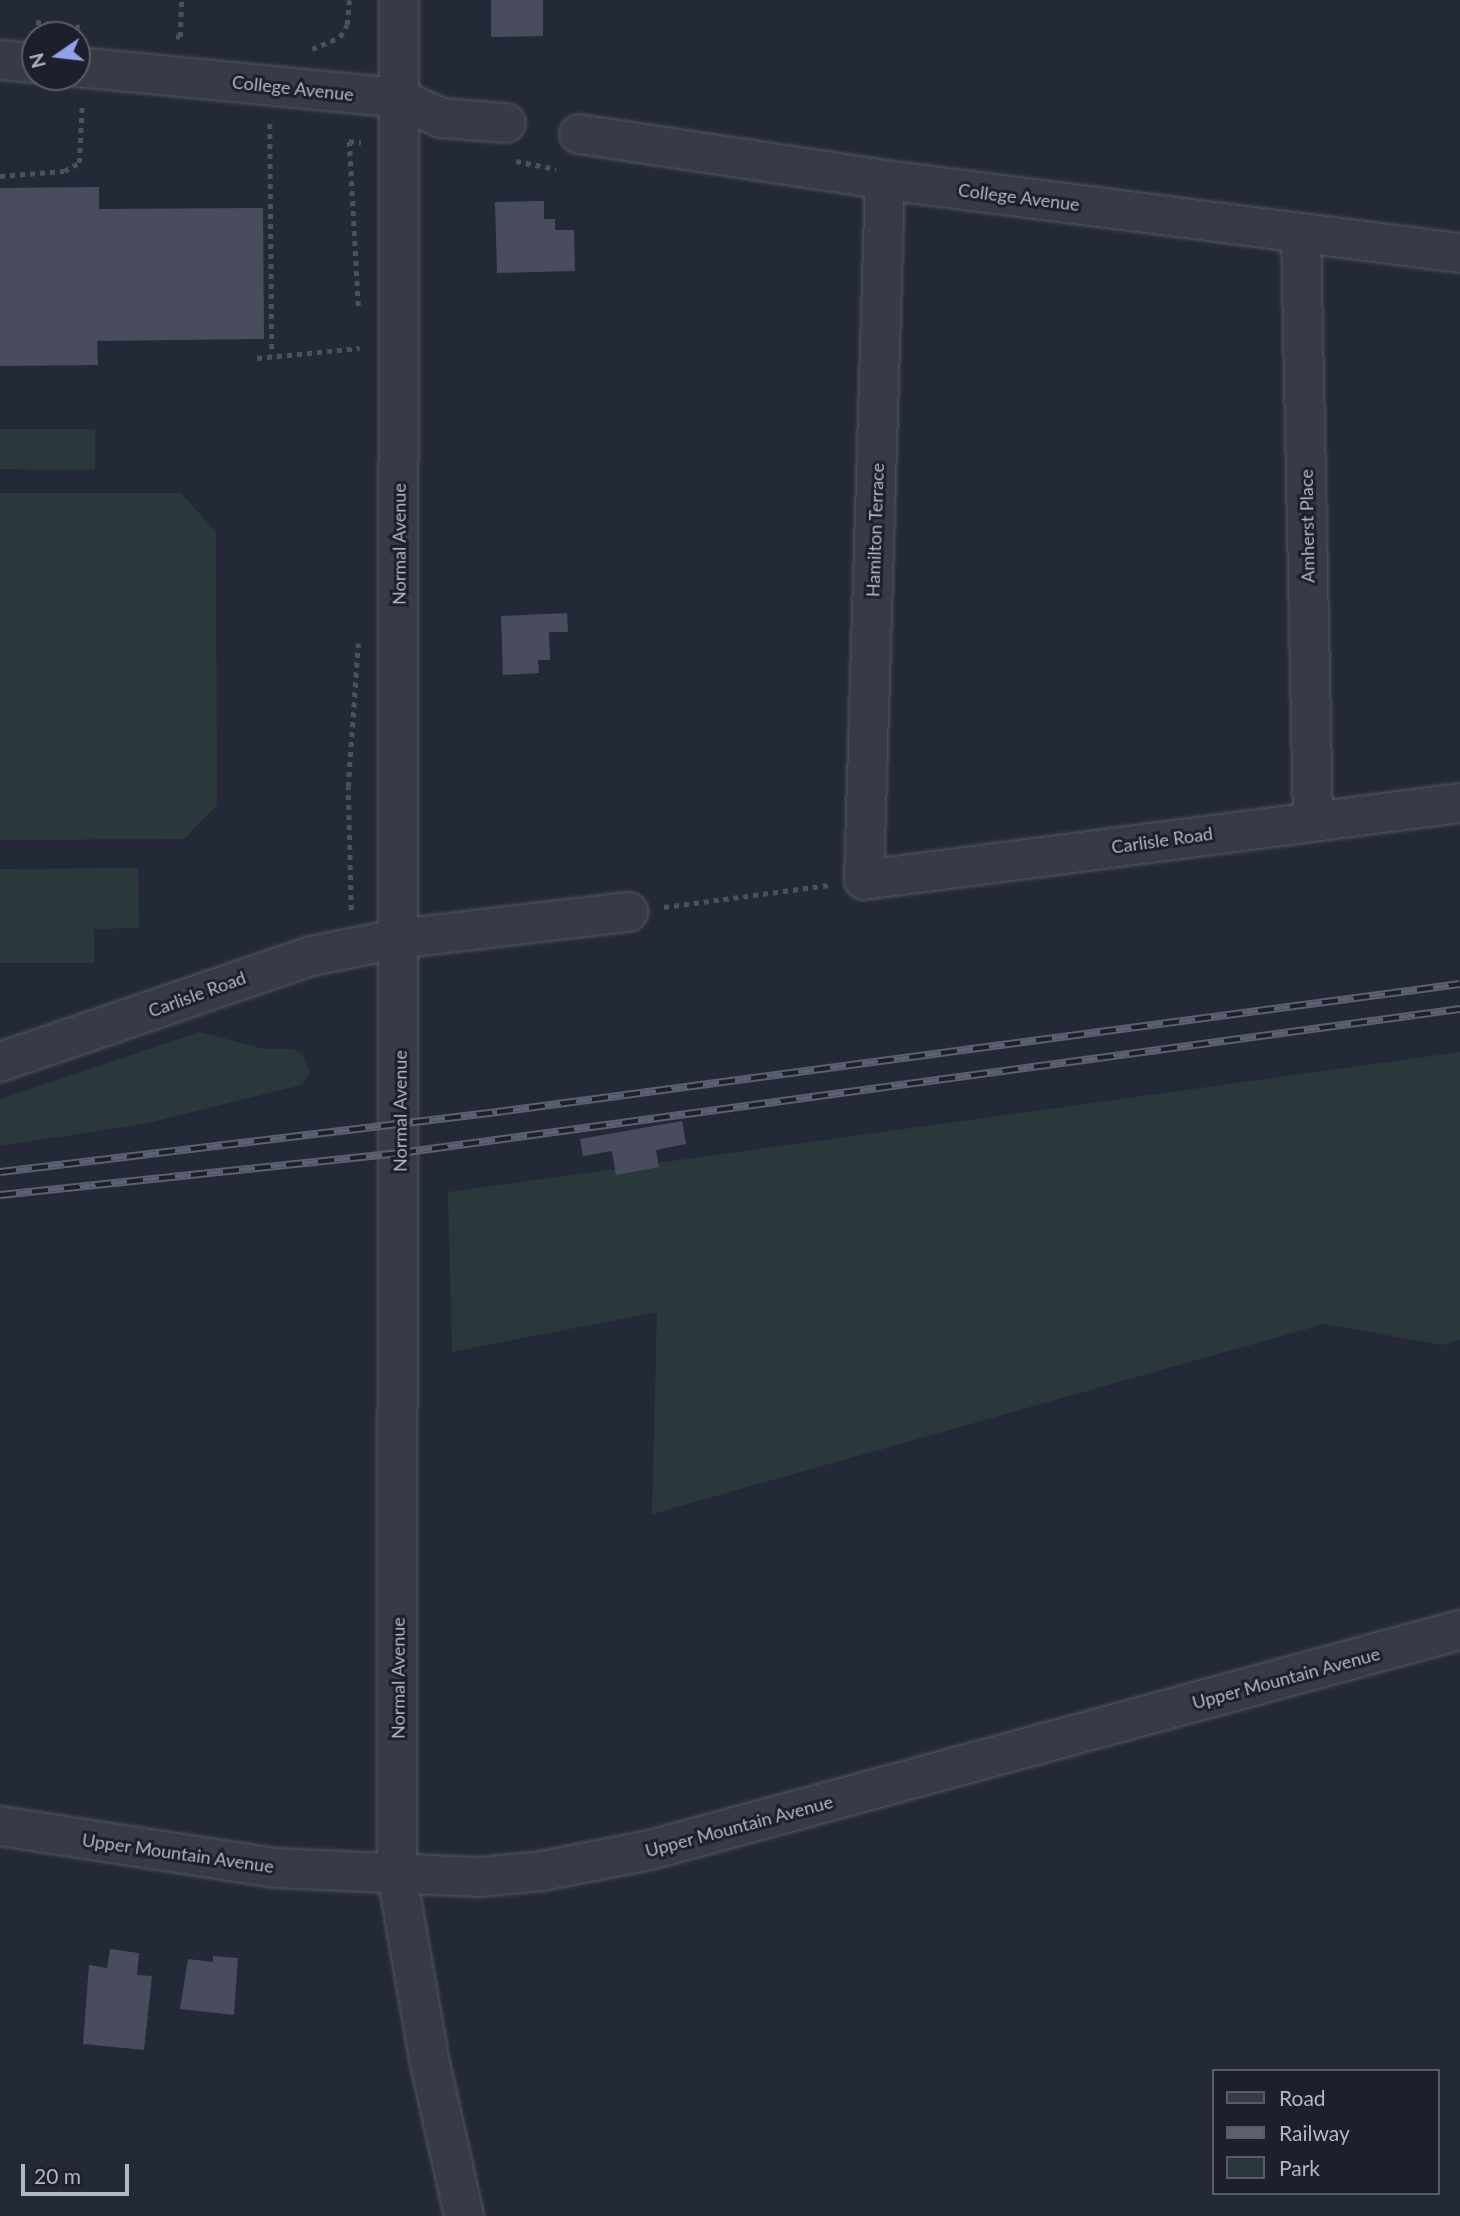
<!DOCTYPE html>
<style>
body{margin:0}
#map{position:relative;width:1460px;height:2216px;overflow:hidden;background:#242937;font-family:Lato,sans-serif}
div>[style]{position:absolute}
.green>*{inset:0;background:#2a383c}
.building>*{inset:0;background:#494c5d}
.path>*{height:4.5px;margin-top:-2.25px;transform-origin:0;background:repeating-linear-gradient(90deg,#485459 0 5px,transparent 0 10px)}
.roads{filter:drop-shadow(0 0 2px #535662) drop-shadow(0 0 2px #535662)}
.minor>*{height:38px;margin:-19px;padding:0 19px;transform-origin:19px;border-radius:19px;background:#383b47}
.rail>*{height:8px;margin-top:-4px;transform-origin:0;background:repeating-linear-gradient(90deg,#1d202c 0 16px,#5c6070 0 32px);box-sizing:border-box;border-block:2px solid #5c6070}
span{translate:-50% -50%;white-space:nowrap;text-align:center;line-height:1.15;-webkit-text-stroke:6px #1d202c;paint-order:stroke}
.street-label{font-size:18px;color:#b3b6c3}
.legend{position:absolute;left:1212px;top:2069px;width:228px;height:126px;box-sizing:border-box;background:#1d202c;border:2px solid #595c68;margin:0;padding:9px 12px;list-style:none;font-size:21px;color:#b3b6c3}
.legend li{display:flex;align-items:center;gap:14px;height:35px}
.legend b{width:35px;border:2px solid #595c68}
.north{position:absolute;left:21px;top:21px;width:70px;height:70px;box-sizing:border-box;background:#1d202c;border:2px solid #595c68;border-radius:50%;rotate:256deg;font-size:19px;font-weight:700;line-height:28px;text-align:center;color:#b3b6c3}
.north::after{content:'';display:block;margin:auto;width:24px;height:32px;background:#91a2ea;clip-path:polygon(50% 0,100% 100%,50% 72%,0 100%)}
.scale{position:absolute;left:21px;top:2164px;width:108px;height:32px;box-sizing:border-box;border:4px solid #b3b6c3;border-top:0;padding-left:9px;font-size:21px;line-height:24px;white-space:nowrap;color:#b3b6c3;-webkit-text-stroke:5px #1d202c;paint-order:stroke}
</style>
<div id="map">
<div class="green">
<i style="clip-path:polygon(0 429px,95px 429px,95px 470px,0 469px)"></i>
<i style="clip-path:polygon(0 493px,181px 493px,216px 532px,217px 805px,184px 839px,0 840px)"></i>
<i style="clip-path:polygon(138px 868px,139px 928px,94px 929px,94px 963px,0 963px,0 869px)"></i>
<i style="clip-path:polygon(200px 1032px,264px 1049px,293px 1049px,303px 1055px,310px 1072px,302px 1085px,144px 1124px,0 1146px,0 1099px)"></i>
<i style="clip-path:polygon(1460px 1052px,1460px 1340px,1442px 1345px,1324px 1324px,652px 1514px,657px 1312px,452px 1352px,448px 1192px)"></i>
</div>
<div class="building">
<i style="clip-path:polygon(491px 0,543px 0,543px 36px,491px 37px)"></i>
<i style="clip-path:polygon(99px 187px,99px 209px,263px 208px,264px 339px,97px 341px,98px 365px,0 366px,0 188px)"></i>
<i style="clip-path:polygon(544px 201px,544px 219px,555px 219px,555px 230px,574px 230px,575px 271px,497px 273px,495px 202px)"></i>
<i style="clip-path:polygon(567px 613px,568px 632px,549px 632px,550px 660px,538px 660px,539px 673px,503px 675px,501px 616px)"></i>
<i style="clip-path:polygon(682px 1121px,686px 1144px,656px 1150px,659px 1167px,616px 1175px,612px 1151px,583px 1156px,580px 1139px)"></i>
<i style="clip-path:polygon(110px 1949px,139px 1953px,137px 1975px,152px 1976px,144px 2050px,83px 2044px,89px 1965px,107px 1968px)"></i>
<i style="clip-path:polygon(213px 1956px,238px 1958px,234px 2015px,180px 2009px,188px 1959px,213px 1962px)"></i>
</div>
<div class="path">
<i style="left:36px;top:22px;width:44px;rotate:6.5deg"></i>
<i style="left:176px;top:36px;width:4px;rotate:14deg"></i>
<i style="left:180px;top:37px;width:37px;rotate:-88deg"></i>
<i style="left:312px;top:49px;width:30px;rotate:-23deg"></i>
<i style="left:340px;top:37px;width:14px;rotate:-60deg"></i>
<i style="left:347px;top:25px;width:25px;rotate:-85deg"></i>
<i style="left:270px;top:124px;width:230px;rotate:89.5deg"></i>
<i style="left:516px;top:161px;width:41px;rotate:11.3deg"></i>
<i style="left:0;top:176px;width:64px;rotate:-4.5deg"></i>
<i style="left:64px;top:171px;width:17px;rotate:-28deg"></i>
<i style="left:79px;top:163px;width:58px;rotate:-87deg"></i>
<i style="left:358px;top:306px;width:165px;rotate:-93.1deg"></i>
<i style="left:349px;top:141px;width:12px;rotate:9deg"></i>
<i style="left:257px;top:358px;width:103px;rotate:-5.5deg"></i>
<i style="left:664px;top:907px;width:166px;rotate:-7.6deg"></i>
<i style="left:351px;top:910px;width:123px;rotate:-91.4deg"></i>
<i style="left:348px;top:787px;width:144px;rotate:-86deg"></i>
</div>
<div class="roads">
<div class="minor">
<i style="left:399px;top:0;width:1875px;rotate:90.06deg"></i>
<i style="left:397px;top:1875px;width:187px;rotate:80.1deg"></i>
<i style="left:429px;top:2059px;width:161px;rotate:77.4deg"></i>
<i style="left:0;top:60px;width:35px;rotate:5deg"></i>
<i style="left:77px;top:67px;width:322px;rotate:5.5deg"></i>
<i style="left:398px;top:98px;width:47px;rotate:24.9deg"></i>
<i style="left:441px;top:118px;width:65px;rotate:4.4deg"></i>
<i style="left:579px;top:134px;width:309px;rotate:8.5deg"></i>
<i style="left:885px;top:180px;width:580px;rotate:7.24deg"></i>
<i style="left:885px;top:180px;width:700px;rotate:91.72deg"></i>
<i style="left:864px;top:880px;width:601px;rotate:-7.36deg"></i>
<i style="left:1301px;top:233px;width:587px;rotate:88.83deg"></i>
<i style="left:0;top:1062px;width:329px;rotate:-18.8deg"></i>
<i style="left:311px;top:956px;width:88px;rotate:-11.2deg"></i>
<i style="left:397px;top:939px;width:233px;rotate:-6.7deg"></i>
<i style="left:0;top:1826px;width:278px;rotate:8.7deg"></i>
<i style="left:275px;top:1868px;width:204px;rotate:2.5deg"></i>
<i style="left:479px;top:1877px;width:63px;rotate:-5.4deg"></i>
<i style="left:542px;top:1871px;width:110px;rotate:-11deg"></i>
<i style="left:650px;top:1850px;width:839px;rotate:-15.2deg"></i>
</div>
</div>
<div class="rail">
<i style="left:0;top:1172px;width:501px;rotate:-6.88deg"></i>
<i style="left:497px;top:1112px;width:971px;rotate:-7.57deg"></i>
<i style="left:0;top:1195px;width:402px;rotate:-6deg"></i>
<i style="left:400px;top:1153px;width:1070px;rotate:-7.74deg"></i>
</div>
<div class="street-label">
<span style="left:293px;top:88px;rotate:6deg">College Avenue</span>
<span style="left:1019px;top:197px;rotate:7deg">College Avenue</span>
<span style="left:1307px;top:526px;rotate:-91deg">Amherst Place</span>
<span style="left:875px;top:530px;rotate:-88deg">Hamilton Terrace</span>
<span style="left:399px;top:544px;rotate:-90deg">Normal Avenue</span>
<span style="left:1162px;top:840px;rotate:-8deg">Carlisle Road</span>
<span style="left:197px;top:994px;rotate:-20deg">Carlisle Road</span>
<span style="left:400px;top:1111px;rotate:-90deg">Normal Avenue</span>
<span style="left:398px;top:1678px;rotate:-90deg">Normal Avenue</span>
<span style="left:1286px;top:1678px;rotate:-15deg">Upper Mountain Avenue</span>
<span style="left:739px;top:1826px;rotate:-15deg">Upper Mountain Avenue</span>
<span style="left:178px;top:1853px;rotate:8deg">Upper Mountain Avenue</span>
</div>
<ul class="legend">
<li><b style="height:9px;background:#383b47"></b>Road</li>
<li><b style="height:9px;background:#5c6070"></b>Railway</li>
<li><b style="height:19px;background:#2a383c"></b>Park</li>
</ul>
<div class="north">N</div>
<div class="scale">20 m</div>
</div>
